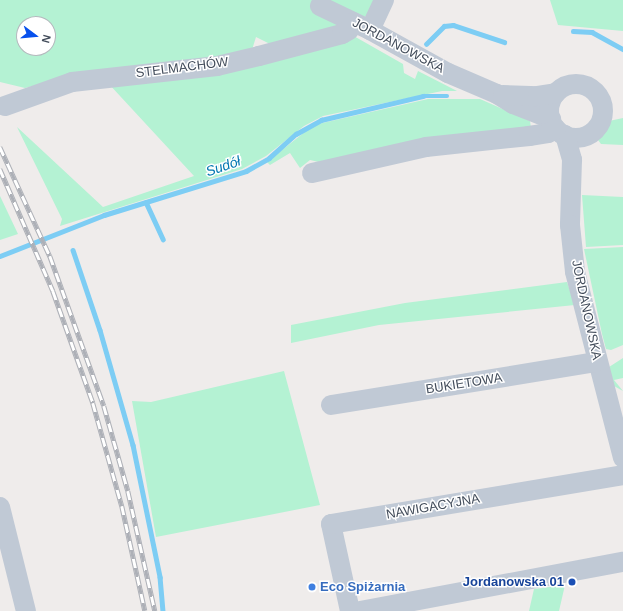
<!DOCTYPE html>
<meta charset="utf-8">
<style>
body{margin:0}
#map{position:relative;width:623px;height:611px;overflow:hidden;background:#efeceb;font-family:Helvetica,sans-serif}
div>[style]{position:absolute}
.green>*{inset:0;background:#b4f2d3}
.stream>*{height:4.5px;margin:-2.25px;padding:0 2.25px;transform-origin:2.25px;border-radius:2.25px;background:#7dcdf4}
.minor>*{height:20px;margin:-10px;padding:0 10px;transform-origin:10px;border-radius:10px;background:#c0c9d5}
.minor>.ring{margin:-10px;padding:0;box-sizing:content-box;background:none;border:20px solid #c0c9d5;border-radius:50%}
.rail>*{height:4.5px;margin-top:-2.25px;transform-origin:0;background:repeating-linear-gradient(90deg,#fff 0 9px,#adb0b7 0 18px);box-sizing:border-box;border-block:1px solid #adb0b7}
.dots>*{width:11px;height:11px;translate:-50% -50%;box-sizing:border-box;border:2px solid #fff;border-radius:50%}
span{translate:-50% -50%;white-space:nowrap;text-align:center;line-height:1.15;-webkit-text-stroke:3px #fff;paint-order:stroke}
.street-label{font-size:13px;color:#434d5b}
.transit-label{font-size:13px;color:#164399;font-weight:700}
.right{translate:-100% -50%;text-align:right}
.shop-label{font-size:13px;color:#366cbe;font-weight:700}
.left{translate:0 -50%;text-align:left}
.water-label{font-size:14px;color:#0077b1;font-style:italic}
.north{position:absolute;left:16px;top:16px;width:40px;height:40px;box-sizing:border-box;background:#fff;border:1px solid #b4b8bd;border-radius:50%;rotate:106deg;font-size:11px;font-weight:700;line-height:16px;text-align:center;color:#434d5b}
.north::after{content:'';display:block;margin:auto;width:14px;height:18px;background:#0851ed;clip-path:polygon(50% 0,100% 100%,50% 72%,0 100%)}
</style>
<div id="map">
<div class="green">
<i style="clip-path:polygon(evenodd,0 0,383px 0,368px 15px,350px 25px,280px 49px,256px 37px,251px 53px,62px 79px,25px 88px,0 82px,0 0,24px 24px,48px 24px,48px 48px,24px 48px,24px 24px)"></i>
<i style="clip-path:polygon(550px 0,623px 0,623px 31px,558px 25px)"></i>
<i style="clip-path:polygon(352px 35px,403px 64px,404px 73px,415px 79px,418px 71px,457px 91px,442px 91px,323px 116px,304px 126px,266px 156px,242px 169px,60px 226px,62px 219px,17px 127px,103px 207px,194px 176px,108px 83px)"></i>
<i style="clip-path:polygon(428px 99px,480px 99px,530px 121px,531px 128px,323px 163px,310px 160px,300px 168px,290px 153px,270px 165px,267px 162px,306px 131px,318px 124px)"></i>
<i style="clip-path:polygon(623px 118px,623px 145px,601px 144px,595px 136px,609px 121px)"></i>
<i style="clip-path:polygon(582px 195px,623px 197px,623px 245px,586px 247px)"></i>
<i style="clip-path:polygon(0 196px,18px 234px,0 240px)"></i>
<i style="clip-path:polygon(623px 247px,623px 345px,611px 350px,606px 349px,602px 334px,584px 249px)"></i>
<i style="clip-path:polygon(567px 282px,575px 305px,379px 325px,291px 343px,291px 325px,405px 303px)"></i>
<i style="clip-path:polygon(623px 358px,623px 378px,614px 380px,623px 391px,614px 386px,609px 367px)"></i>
<i style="clip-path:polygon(284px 371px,320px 505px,156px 537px,132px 401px,151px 402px)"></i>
<i style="clip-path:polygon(565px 585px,559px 611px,529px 611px,534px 589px)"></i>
</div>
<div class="stream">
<i style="left:573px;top:31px;width:19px;rotate:3deg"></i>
<i style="left:592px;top:32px;width:35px;rotate:29deg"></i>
<i style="left:426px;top:44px;width:25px;rotate:-45deg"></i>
<i style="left:444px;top:26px;width:9px;rotate:-6deg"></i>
<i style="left:453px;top:25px;width:54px;rotate:18.4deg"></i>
<i style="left:146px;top:202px;width:41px;rotate:65.3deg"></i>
<i style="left:73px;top:250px;width:84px;rotate:71.4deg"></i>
<i style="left:100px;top:330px;width:120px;rotate:74deg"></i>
<i style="left:133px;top:445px;width:135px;rotate:78.4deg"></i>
<i style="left:160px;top:577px;width:34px;rotate:85deg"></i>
<i style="left:0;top:256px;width:112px;rotate:-21.5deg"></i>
<i style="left:104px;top:215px;width:149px;rotate:-17.2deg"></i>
<i style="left:246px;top:171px;width:26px;rotate:-29deg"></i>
<i style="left:269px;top:158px;width:36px;rotate:-42deg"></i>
<i style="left:296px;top:134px;width:29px;rotate:-29deg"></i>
<i style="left:321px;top:120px;width:105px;rotate:-13.2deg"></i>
<i style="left:423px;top:96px;width:24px"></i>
</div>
<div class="minor">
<i style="left:320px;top:6px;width:55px;rotate:25.6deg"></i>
<i style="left:370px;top:30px;width:89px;rotate:28.9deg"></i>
<i style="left:448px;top:73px;width:53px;rotate:23.2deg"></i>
<i style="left:497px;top:94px;width:19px;rotate:32deg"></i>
<i style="left:513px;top:104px;width:41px;rotate:21.5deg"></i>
<i style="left:370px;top:30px;width:33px;rotate:-65deg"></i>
<i class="ring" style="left:549px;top:84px;width:34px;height:34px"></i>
<i style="left:503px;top:95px;width:35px;rotate:2deg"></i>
<i style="left:538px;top:96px;width:18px;rotate:-9deg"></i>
<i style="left:5px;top:106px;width:71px;rotate:-19.7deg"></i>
<i style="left:72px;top:82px;width:146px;rotate:-6.3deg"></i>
<i style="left:217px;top:66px;width:43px;rotate:-13.4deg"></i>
<i style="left:259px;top:56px;width:86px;rotate:-14.8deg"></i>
<i style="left:342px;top:34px;width:8px;rotate:-30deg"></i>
<i style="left:349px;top:30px;width:9px;rotate:-58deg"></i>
<i style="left:565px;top:135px;width:26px;rotate:74deg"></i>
<i style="left:572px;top:160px;width:65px;rotate:91.8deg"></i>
<i style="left:570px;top:225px;width:47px;rotate:83.9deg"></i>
<i style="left:575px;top:272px;width:192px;rotate:75.5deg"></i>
<i style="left:312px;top:173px;width:117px;rotate:-12.8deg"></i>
<i style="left:426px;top:147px;width:104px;rotate:-6.1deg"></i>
<i style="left:529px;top:136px;width:19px;rotate:-9deg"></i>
<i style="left:548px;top:133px;width:9px;rotate:-27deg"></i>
<i style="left:331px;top:405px;width:269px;rotate:-9.2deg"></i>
<i style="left:0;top:507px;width:107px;rotate:76deg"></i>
<i style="left:350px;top:611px;width:89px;rotate:-102.3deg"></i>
<i style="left:331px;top:524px;width:296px;rotate:-9.5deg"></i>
<i style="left:360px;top:611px;width:268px;rotate:-10.6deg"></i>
</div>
<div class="rail">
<i style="left:0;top:147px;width:120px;rotate:65.4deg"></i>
<i style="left:50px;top:256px;width:159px;rotate:70.2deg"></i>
<i style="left:104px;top:406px;width:88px;rotate:74.2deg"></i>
<i style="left:128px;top:491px;width:123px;rotate:77.3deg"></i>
<i style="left:0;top:169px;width:133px;rotate:66.5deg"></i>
<i style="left:53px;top:291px;width:119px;rotate:70.3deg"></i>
<i style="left:93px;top:403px;width:107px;rotate:74.3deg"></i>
<i style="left:122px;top:506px;width:107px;rotate:77.6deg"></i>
</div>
<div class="dots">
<i style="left:572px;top:582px;background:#1a4fb4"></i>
<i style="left:312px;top:587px;background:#3f7fe0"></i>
</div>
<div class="street-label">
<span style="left:398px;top:46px;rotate:28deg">JORDANOWSKA</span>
<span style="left:182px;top:68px;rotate:-7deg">STELMACHÓW</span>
<span style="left:586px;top:310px;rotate:78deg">JORDANOWSKA</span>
<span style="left:464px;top:384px;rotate:-9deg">BUKIETOWA</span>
<span style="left:433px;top:507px;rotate:-10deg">NAWIGACYJNA</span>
</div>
<div class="transit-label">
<span class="right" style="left:564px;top:582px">Jordanowska 01</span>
</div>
<div class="shop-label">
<span class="left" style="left:320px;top:587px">Eco Spiżarnia</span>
</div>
<div class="water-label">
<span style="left:223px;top:166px;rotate:-19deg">Sudół</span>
</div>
<div class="north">N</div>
</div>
